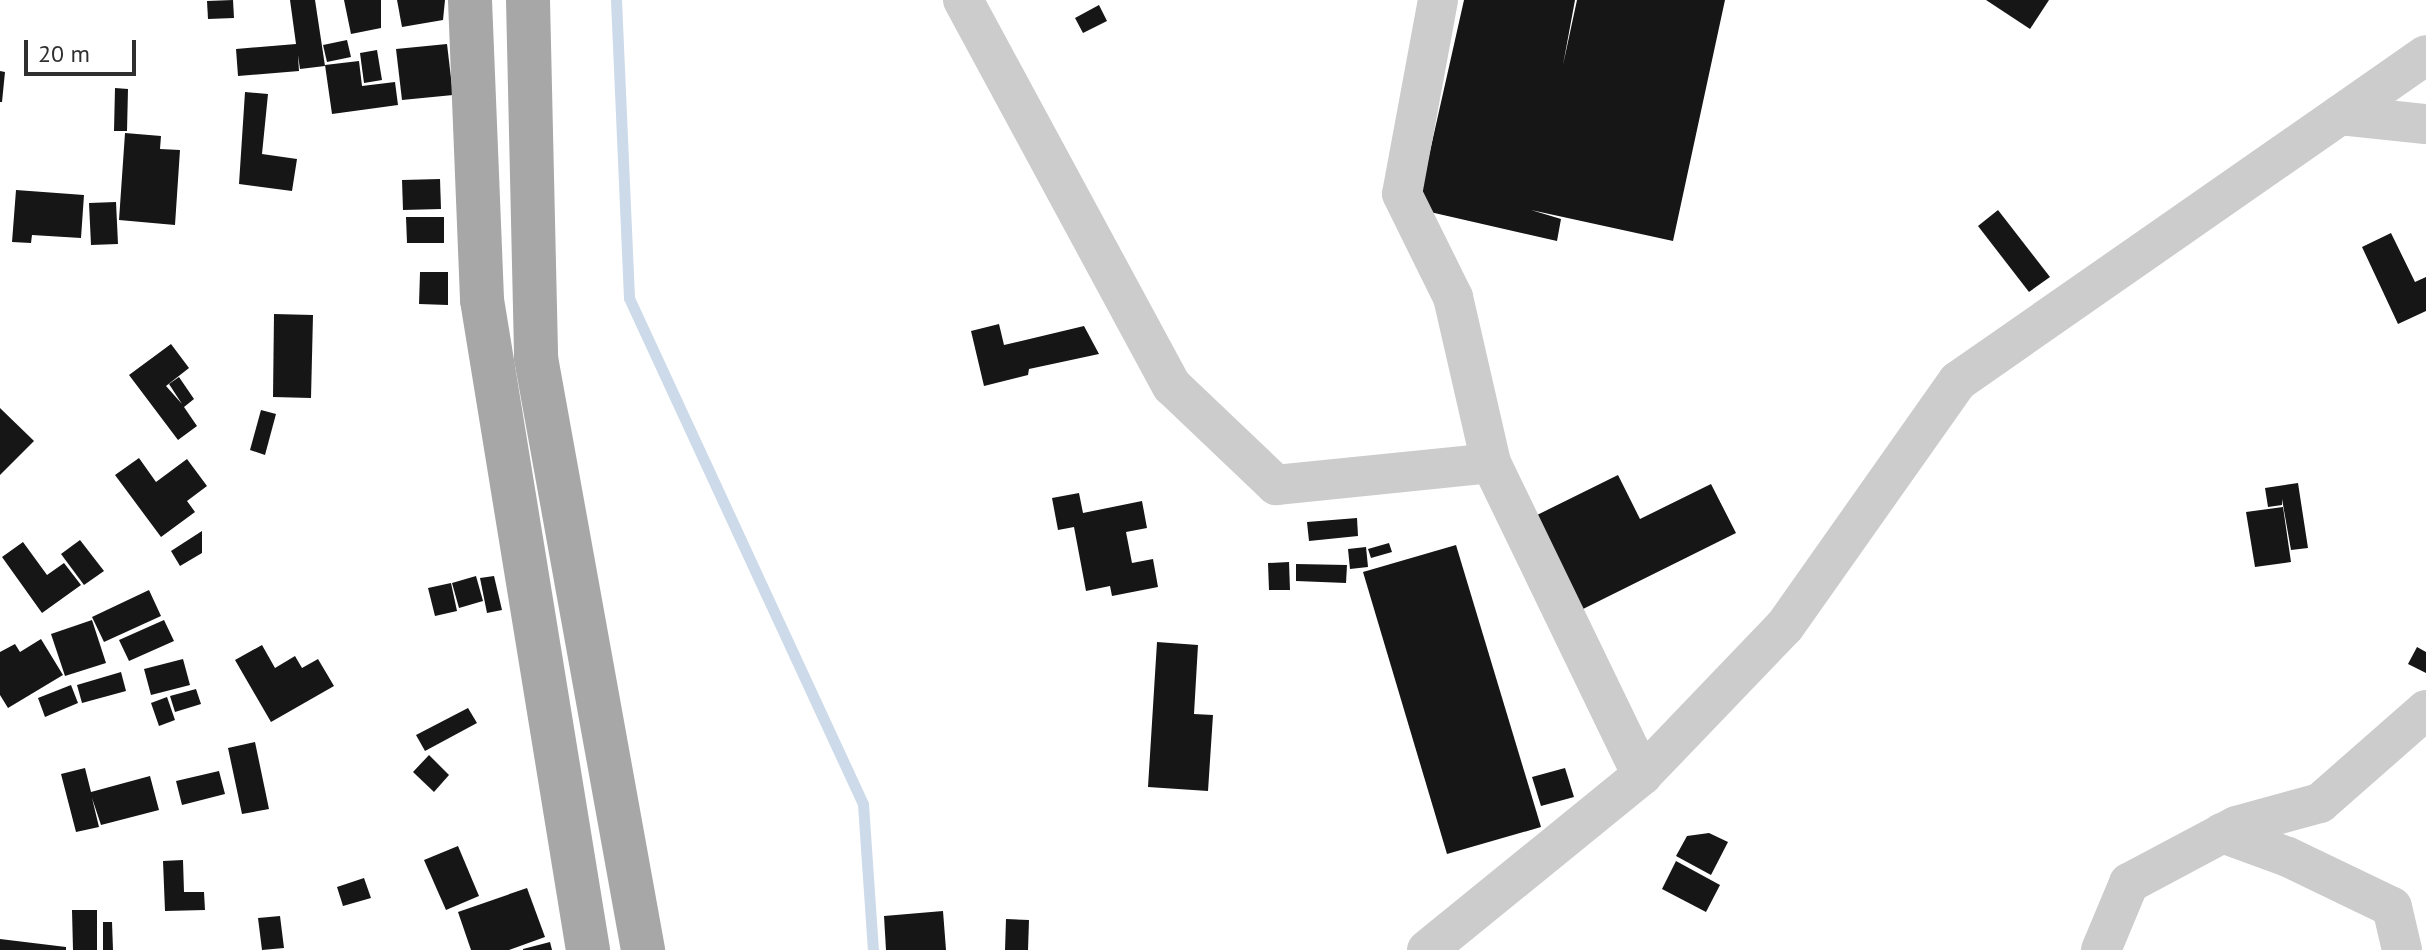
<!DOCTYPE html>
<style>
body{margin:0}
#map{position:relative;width:2426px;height:950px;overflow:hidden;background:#fff;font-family:"PT Sans",sans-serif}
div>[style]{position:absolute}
.stream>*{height:11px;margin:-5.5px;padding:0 5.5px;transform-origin:5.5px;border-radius:5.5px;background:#ccdae9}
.building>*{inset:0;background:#161616}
.minor>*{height:40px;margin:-20px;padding:0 20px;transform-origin:20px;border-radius:20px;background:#ccc}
.major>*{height:44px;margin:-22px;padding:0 22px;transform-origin:22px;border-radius:22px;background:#a7a7a7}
span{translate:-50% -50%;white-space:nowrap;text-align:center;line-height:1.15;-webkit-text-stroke:8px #fff;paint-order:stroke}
.scale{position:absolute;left:24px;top:40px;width:112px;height:36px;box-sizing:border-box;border:4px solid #2f2f2f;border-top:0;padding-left:10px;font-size:24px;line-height:28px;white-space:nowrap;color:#2f2f2f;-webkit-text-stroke:6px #fff;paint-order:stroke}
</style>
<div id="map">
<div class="stream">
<i style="left:616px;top:0;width:298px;rotate:87.5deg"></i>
<i style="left:629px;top:298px;width:557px;rotate:65.18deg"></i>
<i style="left:863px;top:804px;width:146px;rotate:86.1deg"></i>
</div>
<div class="building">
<i style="clip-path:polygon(233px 0,234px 18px,208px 19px,207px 1px)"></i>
<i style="clip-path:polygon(290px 0,315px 0,325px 66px,300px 69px,298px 55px,299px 71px,238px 76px,236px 49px,296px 44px)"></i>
<i style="clip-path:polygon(344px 0,381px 0,381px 28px,351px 34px)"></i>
<i style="clip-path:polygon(397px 0,445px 0,443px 20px,402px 27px)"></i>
<i style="clip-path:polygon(1464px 0,1575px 0,1563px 65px,1577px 0,1725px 0,1673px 241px,1531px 210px,1561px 219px,1557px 241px,1417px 209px)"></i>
<i style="clip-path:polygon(1986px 0,2049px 0,2030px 29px)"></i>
<i style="clip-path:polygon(1099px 5px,1107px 21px,1083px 33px,1075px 18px)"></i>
<i style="clip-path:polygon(347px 40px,351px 57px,327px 62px,323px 45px)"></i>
<i style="clip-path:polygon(447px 44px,453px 95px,402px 100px,396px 49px)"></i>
<i style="clip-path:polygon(377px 50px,382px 80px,364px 83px,360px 53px)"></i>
<i style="clip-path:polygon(359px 61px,362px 86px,395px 82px,398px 105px,332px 114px,325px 65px)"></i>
<i style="clip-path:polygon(0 71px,5px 72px,2px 102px,0 102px)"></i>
<i style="clip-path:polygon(115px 88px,128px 89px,127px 131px,114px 131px)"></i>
<i style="clip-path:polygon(245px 92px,268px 94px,262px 154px,297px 159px,292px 191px,239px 184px)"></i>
<i style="clip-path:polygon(125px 133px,161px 136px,160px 149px,180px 150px,175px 225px,119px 220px)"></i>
<i style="clip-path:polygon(440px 179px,441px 209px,403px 210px,402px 180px)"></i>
<i style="clip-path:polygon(16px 190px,84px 195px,81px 238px,32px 235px,31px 243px,12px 242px)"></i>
<i style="clip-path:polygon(116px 202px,118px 244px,91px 245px,89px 203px)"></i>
<i style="clip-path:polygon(1998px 210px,2050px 277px,2029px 292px,1978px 226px)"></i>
<i style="clip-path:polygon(406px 217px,444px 217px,444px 243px,407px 243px)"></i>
<i style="clip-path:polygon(2391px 233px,2415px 282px,2426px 277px,2426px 311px,2398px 324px,2362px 247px)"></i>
<i style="clip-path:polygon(420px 272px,448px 272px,448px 305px,419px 304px)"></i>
<i style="clip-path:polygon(274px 314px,313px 315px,311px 398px,273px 397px)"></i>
<i style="clip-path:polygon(999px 324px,1004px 345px,1084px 326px,1099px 354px,1029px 369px,1028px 375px,984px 386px,971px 331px)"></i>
<i style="clip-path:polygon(171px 344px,189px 368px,166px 386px,182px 404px,169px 384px,179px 377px,194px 399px,184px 407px,197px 426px,178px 440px,129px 375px)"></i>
<i style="clip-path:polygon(0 408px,34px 441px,0 475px)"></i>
<i style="clip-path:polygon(261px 410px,276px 414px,265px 455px,250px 450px)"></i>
<i style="clip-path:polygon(139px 458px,156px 482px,187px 459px,207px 486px,187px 501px,195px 512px,161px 537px,115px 475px)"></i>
<i style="clip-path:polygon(1618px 475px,1640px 519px,1711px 484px,1736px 533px,1579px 611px,1533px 517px)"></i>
<i style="clip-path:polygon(2298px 483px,2308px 548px,2291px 550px,2282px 499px,2282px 505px,2268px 507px,2265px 488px)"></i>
<i style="clip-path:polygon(1079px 493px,1083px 513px,1142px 501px,1147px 528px,1126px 532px,1132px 563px,1153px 559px,1158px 587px,1112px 596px,1110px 586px,1086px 591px,1074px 527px,1058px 530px,1052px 498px)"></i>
<i style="clip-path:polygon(2283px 507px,2291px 562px,2255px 567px,2246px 512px)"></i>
<i style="clip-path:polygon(1357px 518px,1358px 536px,1309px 541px,1307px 522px)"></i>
<i style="clip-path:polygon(202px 531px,202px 553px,180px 566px,171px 551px)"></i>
<i style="clip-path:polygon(80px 540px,104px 571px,84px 585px,61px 554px)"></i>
<i style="clip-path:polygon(23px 542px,47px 575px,64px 563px,81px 585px,42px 613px,2px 557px)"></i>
<i style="clip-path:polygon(1389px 543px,1392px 552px,1371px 558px,1368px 549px)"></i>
<i style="clip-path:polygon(1456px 545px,1541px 827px,1447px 854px,1363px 572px)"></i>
<i style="clip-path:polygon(1366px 547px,1368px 567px,1350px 569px,1348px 549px)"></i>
<i style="clip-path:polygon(1289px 562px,1290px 590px,1269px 590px,1268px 563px)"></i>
<i style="clip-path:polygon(1296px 564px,1347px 565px,1346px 583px,1296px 581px)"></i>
<i style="clip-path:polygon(476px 576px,483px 601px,459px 608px,452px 583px)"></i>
<i style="clip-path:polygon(494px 576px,502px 610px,487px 613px,480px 578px)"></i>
<i style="clip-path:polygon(451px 583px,457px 611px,435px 616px,428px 588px)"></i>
<i style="clip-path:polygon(149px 590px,161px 616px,104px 642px,92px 617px)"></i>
<i style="clip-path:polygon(92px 620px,106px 663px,65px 676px,51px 634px)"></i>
<i style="clip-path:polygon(164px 620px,174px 641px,129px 661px,119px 640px)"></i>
<i style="clip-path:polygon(41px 639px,63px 675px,8px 708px,0 695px,0 652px,15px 644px,20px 652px)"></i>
<i style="clip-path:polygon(1157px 642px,1198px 645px,1194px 714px,1213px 715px,1208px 791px,1148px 787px)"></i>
<i style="clip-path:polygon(262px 645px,275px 668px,295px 656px,302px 668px,318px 659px,334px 686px,271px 722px,235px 660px)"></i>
<i style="clip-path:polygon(2417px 647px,2426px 652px,2426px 673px,2408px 664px)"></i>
<i style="clip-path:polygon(183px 659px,190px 685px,151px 695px,144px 669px)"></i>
<i style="clip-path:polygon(121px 672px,126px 691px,82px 703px,77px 685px)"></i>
<i style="clip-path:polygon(71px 685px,78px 703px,45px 717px,38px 698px)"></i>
<i style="clip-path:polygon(196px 689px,201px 704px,175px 712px,170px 696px)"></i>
<i style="clip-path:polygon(167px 697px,175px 720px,159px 726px,151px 703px)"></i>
<i style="clip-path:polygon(468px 708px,477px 723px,425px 751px,416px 735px)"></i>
<i style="clip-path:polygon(255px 742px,269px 809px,242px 814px,228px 748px)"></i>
<i style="clip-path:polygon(429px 755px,449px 775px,434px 792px,413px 772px)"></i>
<i style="clip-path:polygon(85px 768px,91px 792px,150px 776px,159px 810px,101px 825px,92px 798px,99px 827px,76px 832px,61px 774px)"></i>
<i style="clip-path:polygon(1565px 768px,1574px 797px,1541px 806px,1532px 777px)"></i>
<i style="clip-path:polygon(219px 771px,225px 794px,182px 805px,176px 781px)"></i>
<i style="clip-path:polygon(1709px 833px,1728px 842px,1711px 875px,1676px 856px,1687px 836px)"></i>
<i style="clip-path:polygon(458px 846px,479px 896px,446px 910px,424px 860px)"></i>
<i style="clip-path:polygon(183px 860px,184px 892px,204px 892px,205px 910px,165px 911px,163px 861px)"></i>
<i style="clip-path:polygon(1676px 861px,1720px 885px,1706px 912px,1662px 889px)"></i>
<i style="clip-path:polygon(364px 878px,371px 898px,343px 906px,337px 887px)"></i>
<i style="clip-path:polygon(527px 888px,545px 937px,509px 950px,471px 950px,458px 912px)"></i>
<i style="clip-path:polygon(72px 910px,97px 910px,97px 950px,73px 950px)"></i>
<i style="clip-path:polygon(943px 911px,946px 950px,886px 950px,884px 916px)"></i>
<i style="clip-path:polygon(280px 916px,284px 948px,262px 950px,258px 918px)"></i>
<i style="clip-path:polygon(1006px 919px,1029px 920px,1028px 950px,1005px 950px)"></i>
<i style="clip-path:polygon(103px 922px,112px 922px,113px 950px,103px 950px)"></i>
<i style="clip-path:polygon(0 939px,66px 947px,66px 950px,0 950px)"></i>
<i style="clip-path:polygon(550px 942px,552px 950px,523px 950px,523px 949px)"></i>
</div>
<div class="minor">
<i style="left:963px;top:0;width:439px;rotate:61.6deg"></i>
<i style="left:1172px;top:386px;width:144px;rotate:43.6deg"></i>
<i style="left:1276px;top:485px;width:216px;rotate:-5.8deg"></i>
<i style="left:1491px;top:463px;width:347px;rotate:64.2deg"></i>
<i style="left:1438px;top:0;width:197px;rotate:100.5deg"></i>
<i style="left:1402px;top:194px;width:115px;rotate:63.7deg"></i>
<i style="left:1453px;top:297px;width:170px;rotate:77.1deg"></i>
<i style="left:2340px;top:115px;width:86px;rotate:6deg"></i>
<i style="left:2222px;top:833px;width:70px;rotate:20deg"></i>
<i style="left:2288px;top:857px;width:115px;rotate:25.7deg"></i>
<i style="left:2392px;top:907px;width:44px;rotate:76.9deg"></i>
<i style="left:1427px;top:950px;width:277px;rotate:-39.1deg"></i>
<i style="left:1642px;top:775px;width:207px;rotate:-46.2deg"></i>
<i style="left:1785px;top:626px;width:300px;rotate:-54.8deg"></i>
<i style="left:1958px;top:381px;width:570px;rotate:-34.86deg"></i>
<i style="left:2101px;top:950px;width:73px;rotate:-67.3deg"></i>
<i style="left:2129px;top:883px;width:121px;rotate:-28deg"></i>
<i style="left:2236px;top:826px;width:87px;rotate:-15.3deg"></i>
<i style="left:2320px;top:803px;width:141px;rotate:-41.3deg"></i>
</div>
<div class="major">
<i style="left:470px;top:0;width:300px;rotate:87.7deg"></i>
<i style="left:482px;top:300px;width:659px;rotate:80.74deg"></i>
<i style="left:528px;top:0;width:358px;rotate:88.7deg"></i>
<i style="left:536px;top:358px;width:602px;rotate:79.75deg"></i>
</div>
<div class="scale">20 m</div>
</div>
